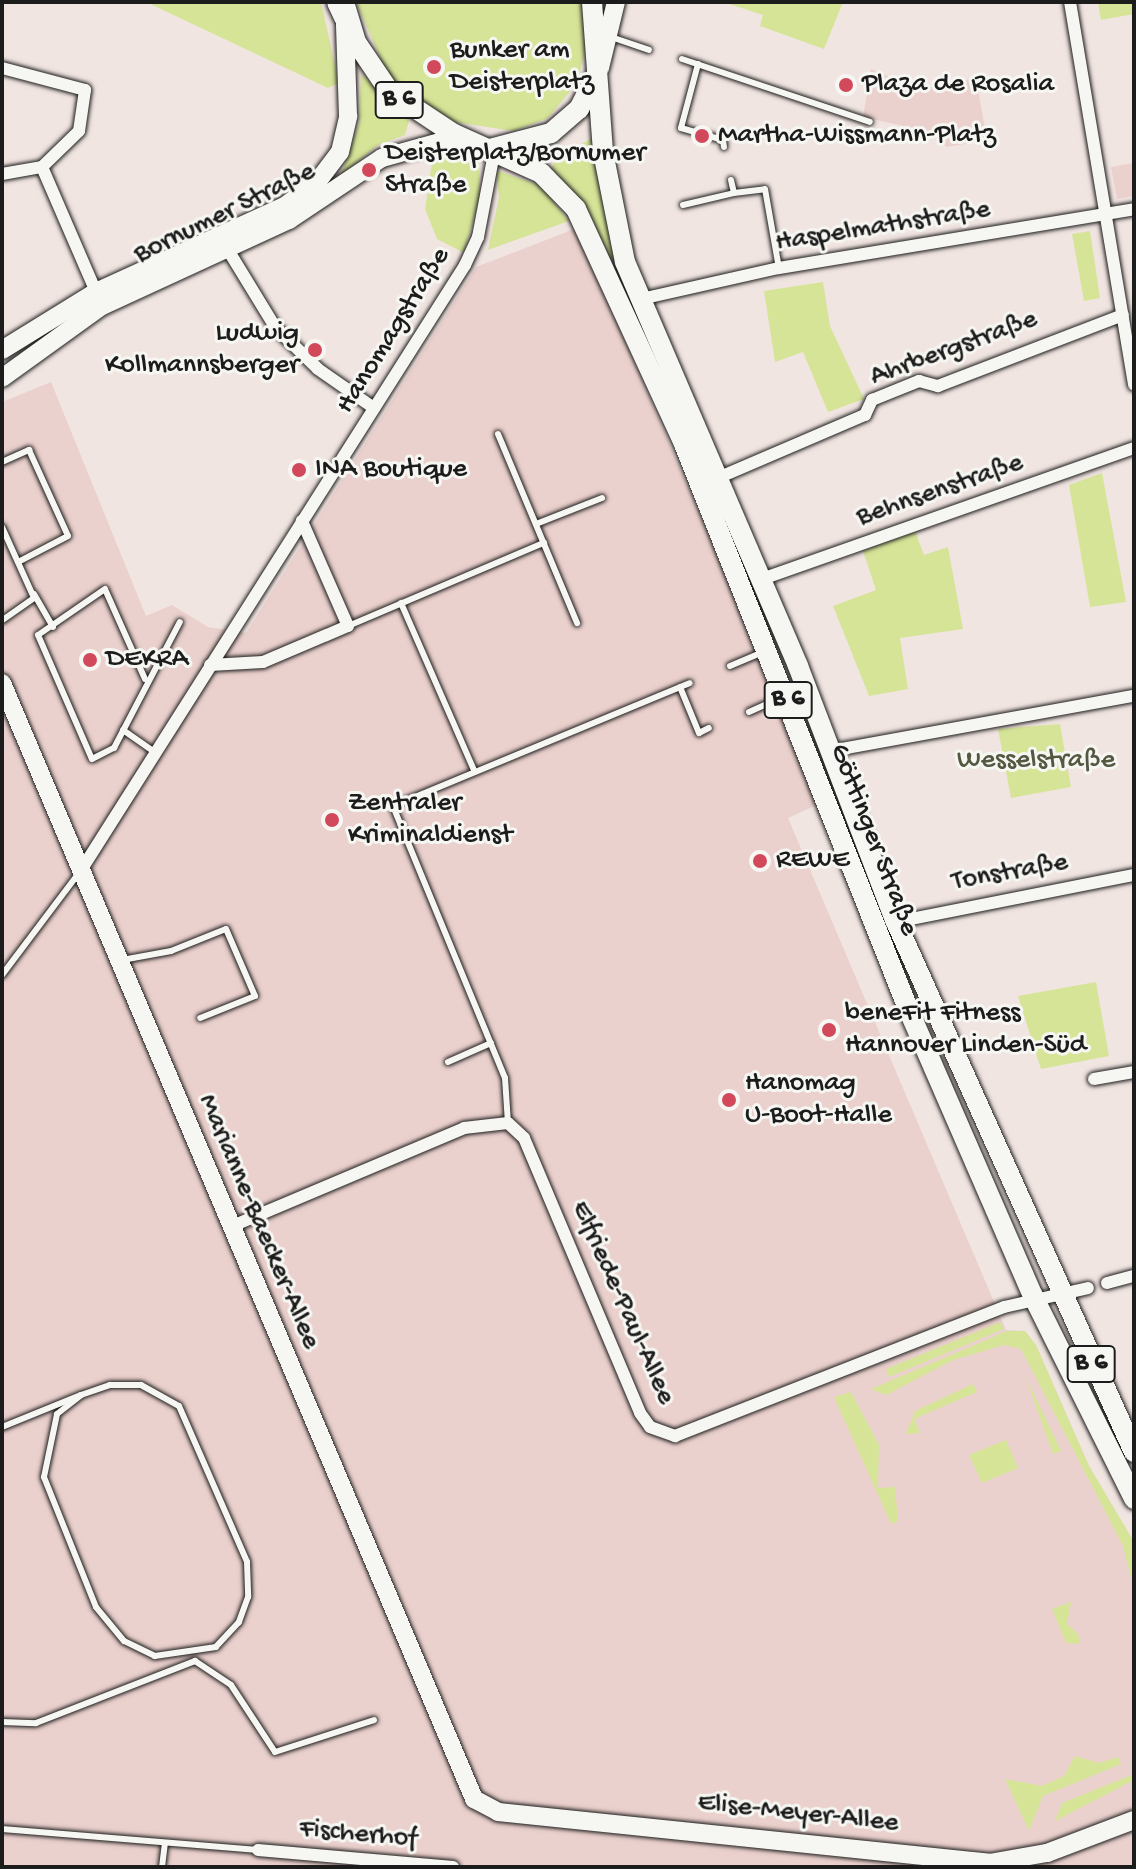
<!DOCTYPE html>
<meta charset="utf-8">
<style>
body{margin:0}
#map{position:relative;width:1136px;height:1869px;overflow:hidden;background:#f1e5e1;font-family:"Gochi Hand",sans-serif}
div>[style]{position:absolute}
.built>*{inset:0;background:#ebd1cd}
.green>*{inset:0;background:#d6e498}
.roads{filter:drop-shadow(0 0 2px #1c1c1c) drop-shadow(0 0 2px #1c1c1c)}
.lane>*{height:6px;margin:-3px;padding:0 3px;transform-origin:3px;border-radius:3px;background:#f6f6f2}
.street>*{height:12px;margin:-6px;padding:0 6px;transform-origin:6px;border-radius:6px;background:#f6f6f2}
.secondary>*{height:18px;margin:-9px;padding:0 9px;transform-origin:9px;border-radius:9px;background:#f6f6f2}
.primary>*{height:20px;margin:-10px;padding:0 10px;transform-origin:10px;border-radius:10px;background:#f6f6f2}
.highway>*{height:22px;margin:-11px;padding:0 11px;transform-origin:11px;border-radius:11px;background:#f6f6f2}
.dots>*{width:22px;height:22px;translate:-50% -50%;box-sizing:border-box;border:4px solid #f6f6f2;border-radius:50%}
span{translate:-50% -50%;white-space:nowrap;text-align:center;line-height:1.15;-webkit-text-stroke:6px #f6f6f2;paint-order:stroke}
.shield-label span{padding:2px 6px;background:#f6f6f2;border:2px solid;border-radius:6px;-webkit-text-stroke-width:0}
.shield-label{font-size:26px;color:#1c1c1c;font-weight:700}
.poi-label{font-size:28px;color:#1c1c1c}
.left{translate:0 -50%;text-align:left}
.right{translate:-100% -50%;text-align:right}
.street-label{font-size:28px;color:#1c1c1c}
.park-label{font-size:28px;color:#545841}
.frame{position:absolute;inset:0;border:4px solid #1c1c1c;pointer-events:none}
</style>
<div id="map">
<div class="built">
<i style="clip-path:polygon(871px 69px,919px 89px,976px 78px,987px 140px,947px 147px,926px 131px,863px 117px)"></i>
<i style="clip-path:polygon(1134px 163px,1134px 196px,1117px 199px,1111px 167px)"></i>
<i style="clip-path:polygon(577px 228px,823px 802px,788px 818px,1006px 1330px,1025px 1331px,1036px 1345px,1089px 1466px,1134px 1542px,1134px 1867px,2px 1867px,2px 402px,51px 382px,146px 616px,172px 605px,208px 627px,246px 633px,476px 267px)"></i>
</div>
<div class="green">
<i style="clip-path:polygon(146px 2px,321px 2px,339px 83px,328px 88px)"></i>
<i style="clip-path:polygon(356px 2px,583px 2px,586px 47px,577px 83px,548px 118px,514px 131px,448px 121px,389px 78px)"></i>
<i style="clip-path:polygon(723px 2px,843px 2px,824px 49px,760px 26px,763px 15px)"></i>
<i style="clip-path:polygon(1098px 2px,1134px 2px,1134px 14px,1101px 20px)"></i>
<i style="clip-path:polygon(361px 73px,409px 121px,405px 135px,378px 145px,341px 175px,359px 123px)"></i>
<i style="clip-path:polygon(594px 137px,615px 257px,608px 260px,549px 172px,557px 158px)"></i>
<i style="clip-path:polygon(433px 155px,479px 162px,480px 196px,464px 253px,437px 239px,425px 209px)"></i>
<i style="clip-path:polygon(496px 170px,541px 186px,569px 221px,488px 250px,499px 197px)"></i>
<i style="clip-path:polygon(1090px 231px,1100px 298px,1084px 301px,1072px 234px)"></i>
<i style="clip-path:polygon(823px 282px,830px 326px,864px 399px,828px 412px,803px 352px,775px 362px,764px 291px)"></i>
<i style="clip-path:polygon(1102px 473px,1126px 602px,1090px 607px,1069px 485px)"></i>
<i style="clip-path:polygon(915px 531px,924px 555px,948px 547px,963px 629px,900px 638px,908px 689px,869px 696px,833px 606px,876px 590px,863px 551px)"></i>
<i style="clip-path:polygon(1060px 724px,1071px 787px,1011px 798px,998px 729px)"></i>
<i style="clip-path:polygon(1096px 982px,1109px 1056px,1041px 1069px,1018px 996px)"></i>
<i style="clip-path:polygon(1000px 1322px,1004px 1329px,889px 1377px,886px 1369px)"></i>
<i style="clip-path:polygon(1007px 1331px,1025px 1331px,1036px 1345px,1089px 1466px,1134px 1542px,1131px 1578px,1123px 1546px,1021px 1349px,1004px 1345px,953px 1360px,886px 1395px,871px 1389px)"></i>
<i style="clip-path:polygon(1025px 1376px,1061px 1451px,1053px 1454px)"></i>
<i style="clip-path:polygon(973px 1384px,977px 1392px,914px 1419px,920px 1433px,906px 1434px,915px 1411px)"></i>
<i style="clip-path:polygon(851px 1392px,879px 1445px,878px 1488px,895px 1487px,898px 1521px,891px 1524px,834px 1397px)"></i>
<i style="clip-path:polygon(1006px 1440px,1018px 1468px,982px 1483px,969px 1455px)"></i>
<i style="clip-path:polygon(1071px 1602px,1067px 1624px,1078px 1634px,1080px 1644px,1066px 1643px,1052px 1609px)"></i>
<i style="clip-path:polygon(1075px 1756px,1099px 1763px,1118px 1757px,1121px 1764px,1043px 1796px,1029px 1831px,1005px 1779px,1042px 1786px,1064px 1776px)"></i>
<i style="clip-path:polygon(1134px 1774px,1134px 1780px,1055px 1821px,1062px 1803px)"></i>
</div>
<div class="roads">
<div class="lane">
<i style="left:611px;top:37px;width:40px;rotate:18.9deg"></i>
<i style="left:682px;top:59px;width:198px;rotate:18.5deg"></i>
<i style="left:698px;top:64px;width:66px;rotate:104.9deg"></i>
<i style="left:681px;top:128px;width:44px;rotate:15.9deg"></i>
<i style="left:723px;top:140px;width:7px;rotate:82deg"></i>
<i style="left:731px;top:180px;width:13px;rotate:77deg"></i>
<i style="left:734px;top:193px;width:31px;rotate:-7deg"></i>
<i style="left:765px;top:189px;width:80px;rotate:80deg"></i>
<i style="left:683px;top:205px;width:52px;rotate:-13.2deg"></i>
<i style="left:498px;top:434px;width:205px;rotate:67.3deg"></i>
<i style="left:2px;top:462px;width:30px;rotate:-24deg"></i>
<i style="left:29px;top:450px;width:94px;rotate:65.6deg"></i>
<i style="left:68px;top:536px;width:56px;rotate:152.5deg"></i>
<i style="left:536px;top:524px;width:71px;rotate:-21.5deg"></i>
<i style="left:2px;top:527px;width:78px;rotate:65.7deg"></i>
<i style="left:34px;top:598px;width:39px;rotate:145deg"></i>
<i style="left:34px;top:594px;width:38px;rotate:60deg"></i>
<i style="left:401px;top:603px;width:184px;rotate:66.4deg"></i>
<i style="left:348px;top:626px;width:213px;rotate:-23deg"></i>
<i style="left:730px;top:666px;width:34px;rotate:-23deg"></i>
<i style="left:145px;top:679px;width:98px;rotate:-114deg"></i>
<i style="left:105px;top:589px;width:81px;rotate:145.5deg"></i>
<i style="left:38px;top:635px;width:135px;rotate:66.5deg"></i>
<i style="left:92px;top:759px;width:25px;rotate:-27deg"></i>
<i style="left:114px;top:748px;width:142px;rotate:-62.4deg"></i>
<i style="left:680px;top:687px;width:50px;rotate:67.6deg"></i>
<i style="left:699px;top:733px;width:11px;rotate:-27deg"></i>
<i style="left:749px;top:712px;width:36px;rotate:-24deg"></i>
<i style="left:123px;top:730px;width:38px;rotate:35deg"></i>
<i style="left:122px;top:960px;width:50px;rotate:-10.4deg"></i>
<i style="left:171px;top:951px;width:59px;rotate:-21.8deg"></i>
<i style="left:226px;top:929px;width:73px;rotate:66.6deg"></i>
<i style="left:255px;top:996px;width:59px;rotate:158.2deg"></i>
<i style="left:2px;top:975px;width:126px;rotate:-53deg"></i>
<i style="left:448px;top:1062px;width:47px;rotate:-23.8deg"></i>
<i style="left:508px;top:1123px;width:45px;rotate:-93.8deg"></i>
<i style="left:505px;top:1078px;width:294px;rotate:-112.4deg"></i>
<i style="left:393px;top:806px;width:321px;rotate:-22.5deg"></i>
<i style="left:2px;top:1427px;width:85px;rotate:-22.1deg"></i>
<i style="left:81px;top:1395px;width:31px;rotate:-19deg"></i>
<i style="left:110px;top:1385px;width:31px"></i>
<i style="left:141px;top:1385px;width:43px;rotate:28.9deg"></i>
<i style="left:179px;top:1406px;width:170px;rotate:66.4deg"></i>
<i style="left:247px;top:1562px;width:35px;rotate:88deg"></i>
<i style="left:248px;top:1597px;width:27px;rotate:110deg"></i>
<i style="left:239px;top:1622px;width:34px;rotate:133deg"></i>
<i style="left:216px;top:1647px;width:62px;rotate:171.6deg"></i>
<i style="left:155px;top:1656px;width:34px;rotate:-154deg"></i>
<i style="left:124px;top:1641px;width:44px;rotate:-129.5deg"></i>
<i style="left:96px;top:1607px;width:140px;rotate:-111.8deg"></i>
<i style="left:44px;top:1477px;width:64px;rotate:-78.3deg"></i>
<i style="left:57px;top:1414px;width:31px;rotate:-38deg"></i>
<i style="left:2px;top:1722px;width:34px;rotate:2deg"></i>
<i style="left:36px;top:1723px;width:171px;rotate:-21.3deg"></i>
<i style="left:195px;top:1661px;width:43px;rotate:33.7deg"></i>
<i style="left:231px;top:1685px;width:80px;rotate:56.7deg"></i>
<i style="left:275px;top:1752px;width:104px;rotate:-17.9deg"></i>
<i style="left:2px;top:1829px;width:257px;rotate:4.7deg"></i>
<i style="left:162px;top:1867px;width:24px;rotate:-83deg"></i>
</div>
<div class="street">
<i style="left:1070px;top:2px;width:388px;rotate:80.5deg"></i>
<i style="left:2px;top:68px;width:86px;rotate:14.8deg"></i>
<i style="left:85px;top:90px;width:41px;rotate:98.3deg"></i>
<i style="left:79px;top:131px;width:52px;rotate:135.8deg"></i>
<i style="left:42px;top:167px;width:136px;rotate:66.6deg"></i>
<i style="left:2px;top:174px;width:41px;rotate:-9.9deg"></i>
<i style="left:225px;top:245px;width:96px;rotate:58.6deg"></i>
<i style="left:275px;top:327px;width:60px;rotate:44.3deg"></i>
<i style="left:318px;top:369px;width:68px;rotate:34.9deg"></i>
<i style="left:641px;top:299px;width:141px;rotate:-12.7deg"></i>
<i style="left:779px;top:268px;width:360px;rotate:-9.4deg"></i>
<i style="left:720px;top:477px;width:158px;rotate:-23.2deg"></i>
<i style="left:865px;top:415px;width:17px;rotate:-65deg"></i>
<i style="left:872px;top:400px;width:51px;rotate:-22deg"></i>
<i style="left:919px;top:381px;width:20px;rotate:15deg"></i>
<i style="left:938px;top:386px;width:198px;rotate:-21deg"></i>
<i style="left:762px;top:579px;width:394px;rotate:-19.4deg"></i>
<i style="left:210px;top:665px;width:53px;rotate:-3.2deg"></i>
<i style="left:263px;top:662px;width:92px;rotate:-23deg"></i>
<i style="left:348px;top:626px;width:115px;rotate:-113.7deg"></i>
<i style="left:830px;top:751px;width:309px;rotate:-10.3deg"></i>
<i style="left:80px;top:872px;width:719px;rotate:-57.61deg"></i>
<i style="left:465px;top:265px;width:31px;rotate:-65deg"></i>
<i style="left:478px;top:237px;width:86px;rotate:-79.2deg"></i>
<i style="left:896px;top:922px;width:243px;rotate:-11.2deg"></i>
<i style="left:1094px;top:1079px;width:41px;rotate:-9.9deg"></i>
<i style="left:230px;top:1227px;width:254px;rotate:-22.9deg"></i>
<i style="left:464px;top:1128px;width:44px;rotate:-6.5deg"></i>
<i style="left:508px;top:1123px;width:22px;rotate:43deg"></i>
<i style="left:524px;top:1138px;width:298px;rotate:67.1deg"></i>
<i style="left:640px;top:1413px;width:17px;rotate:54deg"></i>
<i style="left:650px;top:1427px;width:27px;rotate:20deg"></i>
<i style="left:675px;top:1436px;width:353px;rotate:-21.4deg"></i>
<i style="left:1004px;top:1307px;width:86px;rotate:-12.7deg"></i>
<i style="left:1107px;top:1283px;width:28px;rotate:-15deg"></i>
<i style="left:258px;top:1850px;width:196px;rotate:5deg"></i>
</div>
<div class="secondary">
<i style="left:600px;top:68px;width:68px;rotate:-76.4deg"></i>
<i style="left:2px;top:350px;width:110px;rotate:-31.7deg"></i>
<i style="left:96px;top:292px;width:208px;rotate:-24.5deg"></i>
<i style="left:285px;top:206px;width:41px;rotate:-37.1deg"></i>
<i style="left:318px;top:181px;width:36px;rotate:-53deg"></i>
<i style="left:340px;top:152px;width:37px;rotate:-77deg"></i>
<i style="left:348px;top:116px;width:92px;rotate:-91.9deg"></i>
<i style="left:2px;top:378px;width:123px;rotate:-35.8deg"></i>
<i style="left:102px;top:306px;width:206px;rotate:-24.7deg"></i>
<i style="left:289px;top:220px;width:112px;rotate:-33.7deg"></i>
<i style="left:382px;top:158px;width:63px;rotate:-15.6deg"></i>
<i style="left:443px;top:141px;width:27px;rotate:10deg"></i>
<i style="left:2px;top:683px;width:1212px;rotate:67.07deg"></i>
<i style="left:474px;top:1799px;width:27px;rotate:28deg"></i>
<i style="left:498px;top:1812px;width:494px;rotate:5.9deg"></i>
<i style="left:989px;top:1863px;width:59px;rotate:-9.8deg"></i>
<i style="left:1047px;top:1853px;width:93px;rotate:-20.8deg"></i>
</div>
<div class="primary">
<i style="left:344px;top:2px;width:42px;rotate:73.3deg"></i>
<i style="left:356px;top:42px;width:59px;rotate:56deg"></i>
<i style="left:389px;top:91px;width:78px;rotate:33.5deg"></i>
<i style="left:454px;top:134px;width:95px;rotate:24.1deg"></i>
<i style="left:541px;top:173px;width:50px;rotate:45.8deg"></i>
<i style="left:576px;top:209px;width:259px;rotate:65.3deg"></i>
<i style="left:684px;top:444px;width:610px;rotate:68.36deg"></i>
<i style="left:909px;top:1011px;width:311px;rotate:66.5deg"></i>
<i style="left:1033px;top:1296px;width:227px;rotate:63.5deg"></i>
<i style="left:592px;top:2px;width:150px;rotate:85.8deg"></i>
<i style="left:603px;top:152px;width:112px;rotate:78.7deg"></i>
<i style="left:625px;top:262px;width:439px;rotate:66.8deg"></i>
<i style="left:798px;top:666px;width:274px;rotate:69.1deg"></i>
<i style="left:896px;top:922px;width:581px;rotate:65.82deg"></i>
<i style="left:490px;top:149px;width:63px;rotate:-14.7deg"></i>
<i style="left:551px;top:133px;width:37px;rotate:-41deg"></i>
<i style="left:579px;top:109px;width:39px;rotate:-63deg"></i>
</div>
<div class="highway">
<i style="left:338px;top:2px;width:17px;rotate:65deg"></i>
</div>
</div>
<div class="dots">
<i style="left:434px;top:67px;background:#d1495b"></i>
<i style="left:846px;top:85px;background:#d1495b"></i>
<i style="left:702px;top:136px;background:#d1495b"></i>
<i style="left:369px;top:170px;background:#d1495b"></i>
<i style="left:315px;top:350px;background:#d1495b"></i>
<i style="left:299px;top:470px;background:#d1495b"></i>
<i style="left:90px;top:660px;background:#d1495b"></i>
<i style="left:332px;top:820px;background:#d1495b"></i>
<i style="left:760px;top:861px;background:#d1495b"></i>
<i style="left:829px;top:1030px;background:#d1495b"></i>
<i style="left:729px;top:1100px;background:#d1495b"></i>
</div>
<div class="shield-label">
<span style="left:399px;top:100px">B 6</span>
<span style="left:788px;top:700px">B 6</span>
<span style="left:1091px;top:1364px">B 6</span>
</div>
<div class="poi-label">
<span class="left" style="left:450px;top:67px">Bunker am<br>Deisterplatz</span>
<span class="left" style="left:862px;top:85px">Plaza de Rosalia</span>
<span class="left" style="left:718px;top:136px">Martha-Wissmann-Platz</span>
<span class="left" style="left:385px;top:170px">Deisterplatz/Bornumer<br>Straße</span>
<span class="right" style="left:299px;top:350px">Ludwig<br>Kollmannsberger</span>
<span class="left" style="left:315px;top:470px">INA Boutique</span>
<span class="left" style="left:106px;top:660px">DEKRA</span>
<span class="left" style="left:348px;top:820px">Zentraler<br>Kriminaldienst</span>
<span class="left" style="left:776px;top:861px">REWE</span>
<span class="left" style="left:845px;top:1030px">beneFit Fitness<br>Hannover Linden-Süd</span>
<span class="left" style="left:745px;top:1100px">Hanomag<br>U-Boot-Halle</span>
</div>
<div class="street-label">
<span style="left:225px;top:214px;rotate:-26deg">Bornumer Straße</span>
<span style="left:883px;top:227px;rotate:-9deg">Haspelmathstraße</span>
<span style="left:394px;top:331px;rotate:-58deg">Hanomagstraße</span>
<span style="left:954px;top:349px;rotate:-20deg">Ahrbergstraße</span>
<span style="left:940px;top:491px;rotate:-19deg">Behnsenstraße</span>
<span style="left:873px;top:840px;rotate:69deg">Göttinger Straße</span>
<span style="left:1010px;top:873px;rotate:-10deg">Tonstraße</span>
<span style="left:258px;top:1222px;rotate:67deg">Marianne-Baecker-Allee</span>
<span style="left:622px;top:1303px;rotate:66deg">Elfriede-Paul-Allee</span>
<span style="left:798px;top:1814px;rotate:6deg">Elise-Meyer-Allee</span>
<span style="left:358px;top:1835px;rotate:5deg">Fischerhof</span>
</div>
<div class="park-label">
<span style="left:1036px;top:761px">Wesselstraße</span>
</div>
<div class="frame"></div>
</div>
